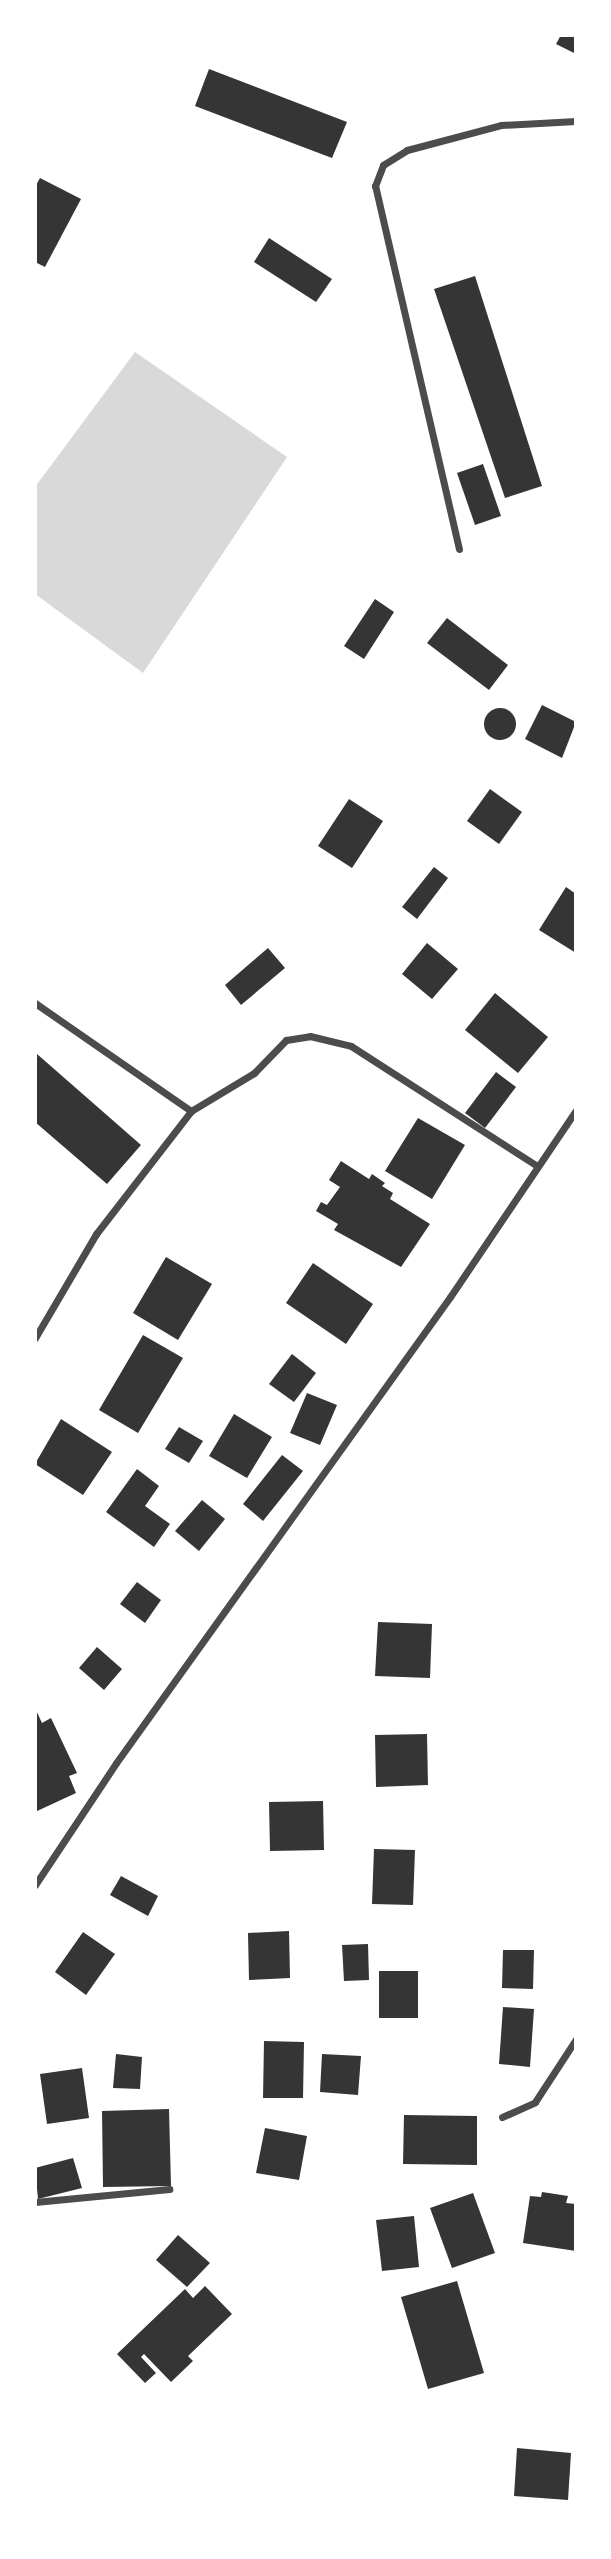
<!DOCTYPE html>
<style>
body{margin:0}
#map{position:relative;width:611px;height:2559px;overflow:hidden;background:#fff;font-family:"Work Sans",sans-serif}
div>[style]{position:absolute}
.water>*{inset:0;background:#d9d9d9}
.building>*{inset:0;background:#353535}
.round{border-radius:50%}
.minor>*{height:7px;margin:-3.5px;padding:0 3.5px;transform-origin:3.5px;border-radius:3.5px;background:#4c4c4c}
span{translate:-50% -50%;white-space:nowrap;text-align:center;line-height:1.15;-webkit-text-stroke:7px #fff;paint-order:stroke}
.frame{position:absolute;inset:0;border:37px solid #fff;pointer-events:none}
</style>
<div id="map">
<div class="water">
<i style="clip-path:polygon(135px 352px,287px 457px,143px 673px,35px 594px,35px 487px)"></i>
</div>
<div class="building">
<i style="clip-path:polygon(561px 35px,576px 35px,576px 54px,556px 44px)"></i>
<i style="clip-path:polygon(209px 69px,347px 122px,332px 158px,195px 106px)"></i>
<i style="clip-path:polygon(40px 178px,81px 199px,45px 267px,35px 262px,35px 187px)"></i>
<i style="clip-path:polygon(269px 238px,332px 279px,316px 302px,254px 262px)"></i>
<i style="clip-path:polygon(475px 276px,542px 486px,505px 498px,434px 289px)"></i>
<i style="clip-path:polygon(483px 464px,501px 516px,475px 525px,457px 473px)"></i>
<i style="clip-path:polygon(375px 599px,394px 612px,364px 659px,344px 646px)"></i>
<i style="clip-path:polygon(447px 618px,508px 665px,489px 690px,427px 643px)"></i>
<i style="clip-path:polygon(542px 705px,576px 722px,562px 758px,525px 739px)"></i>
<i class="round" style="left:484px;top:708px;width:32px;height:32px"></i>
<i style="clip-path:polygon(490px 789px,522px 812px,499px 844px,467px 821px)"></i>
<i style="clip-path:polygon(349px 799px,383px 821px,352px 868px,318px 846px)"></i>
<i style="clip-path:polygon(434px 867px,448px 878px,417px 919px,402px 907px)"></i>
<i style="clip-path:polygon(566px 887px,576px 894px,576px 953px,539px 930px)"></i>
<i style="clip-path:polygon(427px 943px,458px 969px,432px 999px,402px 974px)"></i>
<i style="clip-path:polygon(268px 948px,285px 968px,241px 1005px,225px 985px)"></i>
<i style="clip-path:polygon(495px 993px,548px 1037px,518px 1073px,465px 1030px)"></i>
<i style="clip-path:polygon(37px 1054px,141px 1145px,107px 1184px,35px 1122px)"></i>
<i style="clip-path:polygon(496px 1072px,516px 1087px,485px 1128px,465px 1113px)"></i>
<i style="clip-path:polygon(418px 1118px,465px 1145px,432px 1199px,385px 1171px)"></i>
<i style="clip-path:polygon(341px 1161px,369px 1179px,372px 1174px,385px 1183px,382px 1186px,393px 1193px,390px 1199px,430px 1224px,401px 1267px,334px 1230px,338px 1224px,316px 1211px,321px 1202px,327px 1205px,340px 1187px,329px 1180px)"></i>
<i style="clip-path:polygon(166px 1257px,212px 1284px,178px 1340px,133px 1313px)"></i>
<i style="clip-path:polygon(313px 1263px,373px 1304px,346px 1344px,286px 1303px)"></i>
<i style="clip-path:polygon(143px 1335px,183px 1358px,138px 1433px,99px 1410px)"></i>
<i style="clip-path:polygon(292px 1354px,316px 1373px,294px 1402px,269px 1384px)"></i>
<i style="clip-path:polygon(307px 1393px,337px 1405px,320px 1445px,290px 1433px)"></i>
<i style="clip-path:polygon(234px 1414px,272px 1437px,247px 1478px,209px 1456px)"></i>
<i style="clip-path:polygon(61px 1419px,112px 1452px,83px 1495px,35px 1464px)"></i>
<i style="clip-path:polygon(179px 1427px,203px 1441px,189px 1463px,165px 1449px)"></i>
<i style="clip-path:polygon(282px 1455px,303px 1471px,263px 1521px,243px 1504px)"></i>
<i style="clip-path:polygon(137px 1469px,159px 1486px,145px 1506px,170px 1524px,154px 1547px,106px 1512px)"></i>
<i style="clip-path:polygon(202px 1500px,225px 1519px,199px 1551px,175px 1531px)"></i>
<i style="clip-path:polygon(137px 1582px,161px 1600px,145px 1623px,120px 1604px)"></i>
<i style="clip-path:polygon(378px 1622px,432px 1624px,430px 1678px,375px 1676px)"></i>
<i style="clip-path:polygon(97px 1647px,122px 1669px,104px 1690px,79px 1668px)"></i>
<i style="clip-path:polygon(35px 1708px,42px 1723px,51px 1718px,77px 1773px,69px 1776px,76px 1793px,35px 1812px)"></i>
<i style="clip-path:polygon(427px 1734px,428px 1785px,376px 1787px,375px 1735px)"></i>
<i style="clip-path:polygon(323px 1801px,324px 1850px,270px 1851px,269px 1802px)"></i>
<i style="clip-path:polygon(374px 1849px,415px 1850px,413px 1905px,372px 1904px)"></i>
<i style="clip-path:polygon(121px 1876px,158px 1896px,148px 1916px,110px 1895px)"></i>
<i style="clip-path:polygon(289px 1931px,290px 1978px,249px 1980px,248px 1933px)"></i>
<i style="clip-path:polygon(83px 1932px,115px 1954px,86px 1995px,55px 1972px)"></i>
<i style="clip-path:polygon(368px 1944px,369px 1980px,344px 1981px,342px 1945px)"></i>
<i style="clip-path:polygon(503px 1950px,534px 1950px,533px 1989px,502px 1988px)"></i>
<i style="clip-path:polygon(379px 1971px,418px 1971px,418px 2018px,379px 2018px)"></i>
<i style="clip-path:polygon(503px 2007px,534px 2009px,530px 2067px,499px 2064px)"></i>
<i style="clip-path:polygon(264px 2041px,304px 2042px,303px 2098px,263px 2098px)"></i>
<i style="clip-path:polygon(116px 2054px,142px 2057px,140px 2089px,113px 2088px)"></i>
<i style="clip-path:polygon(322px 2054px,361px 2056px,358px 2095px,320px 2092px)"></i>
<i style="clip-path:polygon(82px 2068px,89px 2118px,47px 2124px,40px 2074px)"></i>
<i style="clip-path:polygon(169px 2109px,171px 2186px,103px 2187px,102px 2111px)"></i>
<i style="clip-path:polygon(404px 2115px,477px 2116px,477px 2165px,403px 2164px)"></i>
<i style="clip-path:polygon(265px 2128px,307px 2136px,299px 2180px,256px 2173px)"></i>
<i style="clip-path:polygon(73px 2158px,82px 2188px,38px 2199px,35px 2168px)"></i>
<i style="clip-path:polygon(542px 2192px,568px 2196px,566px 2203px,576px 2204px,576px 2251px,523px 2243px,530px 2196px,541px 2197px)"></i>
<i style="clip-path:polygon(473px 2193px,495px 2253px,452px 2268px,430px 2208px)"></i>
<i style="clip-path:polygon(414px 2216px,419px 2267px,382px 2271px,376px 2220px)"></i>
<i style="clip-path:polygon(178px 2235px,210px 2263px,187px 2287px,156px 2260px)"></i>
<i style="clip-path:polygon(457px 2281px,484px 2373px,428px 2389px,401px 2297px)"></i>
<i style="clip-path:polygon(205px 2286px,232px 2314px,188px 2356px,193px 2361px,171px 2382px,144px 2354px,141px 2357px,156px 2373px,145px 2383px,117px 2354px,185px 2289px,193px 2298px)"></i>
<i style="clip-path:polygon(517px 2448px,571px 2453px,568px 2500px,514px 2496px)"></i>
</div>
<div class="minor">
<i style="left:459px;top:549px;width:373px;rotate:-103deg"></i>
<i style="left:375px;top:186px;width:22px;rotate:-69deg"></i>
<i style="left:383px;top:165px;width:28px;rotate:-32deg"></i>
<i style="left:407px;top:150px;width:97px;rotate:-14.9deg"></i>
<i style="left:501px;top:125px;width:75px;rotate:-3.1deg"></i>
<i style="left:35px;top:1003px;width:190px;rotate:34.7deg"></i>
<i style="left:35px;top:1338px;width:121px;rotate:-59.6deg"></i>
<i style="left:96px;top:1234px;width:155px;rotate:-52.3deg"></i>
<i style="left:191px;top:1111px;width:74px;rotate:-31.1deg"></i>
<i style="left:254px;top:1073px;width:46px;rotate:-45.9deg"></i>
<i style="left:286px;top:1040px;width:24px;rotate:-9deg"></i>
<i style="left:310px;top:1036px;width:42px;rotate:13.7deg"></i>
<i style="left:351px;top:1046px;width:220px;rotate:32.8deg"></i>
<i style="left:35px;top:1885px;width:146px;rotate:-56.4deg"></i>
<i style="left:116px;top:1763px;width:573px;rotate:-54.37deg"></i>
<i style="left:450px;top:1297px;width:225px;rotate:-56deg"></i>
<i style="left:502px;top:2117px;width:36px;rotate:-24deg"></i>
<i style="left:535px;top:2102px;width:75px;rotate:-56.9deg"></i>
<i style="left:35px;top:2202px;width:135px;rotate:-5.5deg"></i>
</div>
<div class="frame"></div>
</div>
